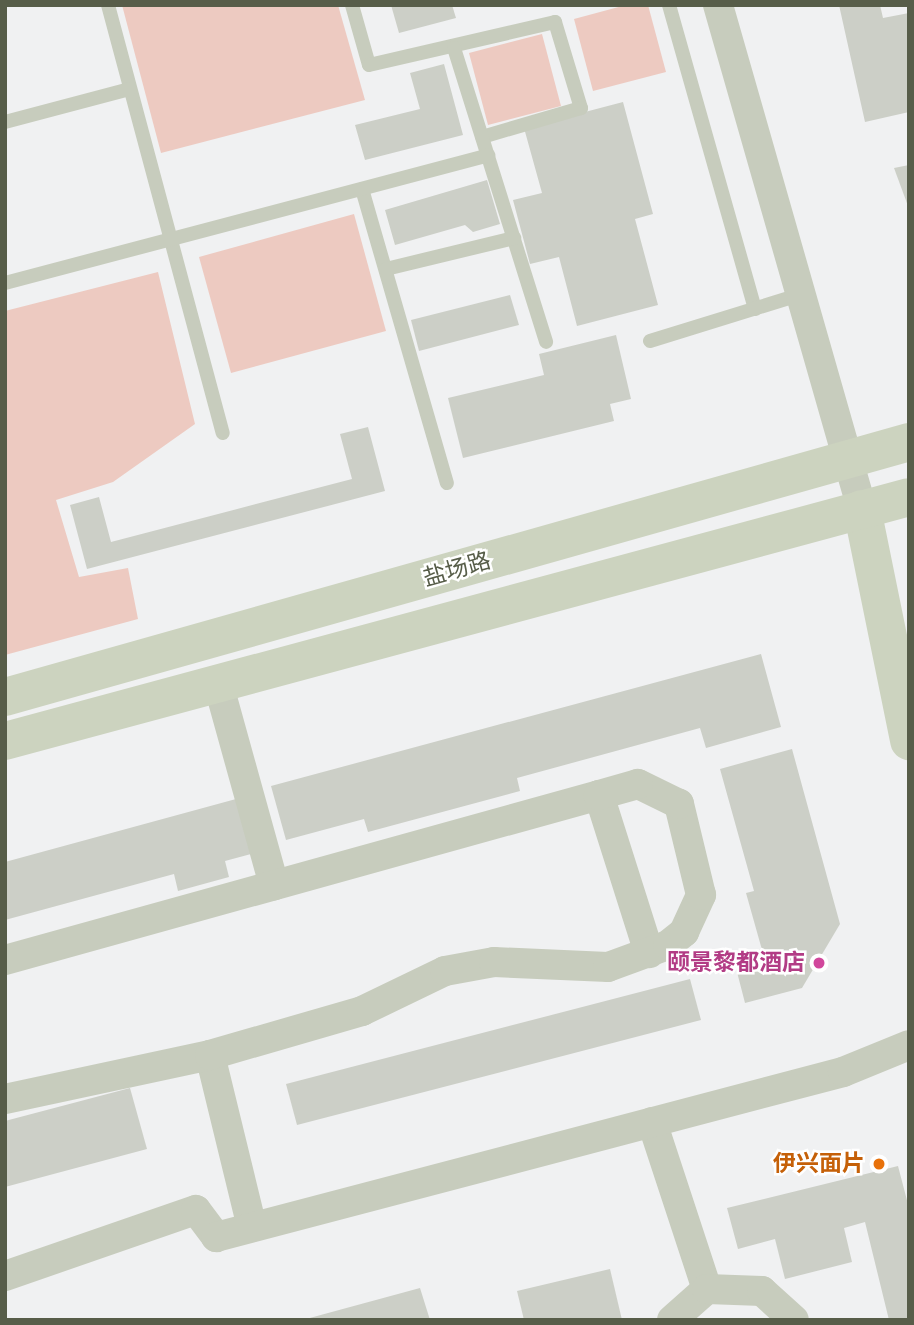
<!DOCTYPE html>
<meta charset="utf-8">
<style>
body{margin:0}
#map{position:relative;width:914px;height:1325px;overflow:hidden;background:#f0f1f2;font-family:"Source Sans 3","Noto Sans SC",sans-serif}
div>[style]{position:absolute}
.green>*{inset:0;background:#edcac1}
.building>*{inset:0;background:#cccfc7}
.lane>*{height:14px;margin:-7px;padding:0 7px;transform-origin:7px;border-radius:7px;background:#c7ccbd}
.street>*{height:30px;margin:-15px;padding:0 15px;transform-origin:15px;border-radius:15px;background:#c7ccbd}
.secondary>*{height:38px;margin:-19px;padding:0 19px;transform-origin:19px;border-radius:19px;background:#ccd3bf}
.dots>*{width:19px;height:19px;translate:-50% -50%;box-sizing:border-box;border:4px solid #fff;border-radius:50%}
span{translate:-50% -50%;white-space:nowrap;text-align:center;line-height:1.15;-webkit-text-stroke:5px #fff;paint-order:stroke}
.street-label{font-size:23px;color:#575d49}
.hotel-label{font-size:23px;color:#b23c85;font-weight:700}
.right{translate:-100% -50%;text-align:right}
.food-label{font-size:23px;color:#c56008;font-weight:700}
.frame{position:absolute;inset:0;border:7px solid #575d49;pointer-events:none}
</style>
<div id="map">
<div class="green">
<i style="clip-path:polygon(122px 5px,338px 5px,365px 100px,161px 153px)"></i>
<i style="clip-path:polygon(626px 5px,648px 5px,666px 72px,593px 91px,574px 19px)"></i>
<i style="clip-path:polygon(542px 34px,561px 106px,488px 125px,469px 53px)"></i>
<i style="clip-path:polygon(354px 214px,386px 331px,231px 373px,199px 257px)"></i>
<i style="clip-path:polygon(158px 272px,195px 424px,113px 482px,56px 500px,79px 577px,128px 568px,138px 619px,5px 655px,5px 311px)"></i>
</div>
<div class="building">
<i style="clip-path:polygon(391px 5px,452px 5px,456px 18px,399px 33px)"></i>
<i style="clip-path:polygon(839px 5px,880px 5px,883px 18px,909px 13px,909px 112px,865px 122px)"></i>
<i style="clip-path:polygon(444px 64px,463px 135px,365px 160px,355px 125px,420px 109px,410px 73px)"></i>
<i style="clip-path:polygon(623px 102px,653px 214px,635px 219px,658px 305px,577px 326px,559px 257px,530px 264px,513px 200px,542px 193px,524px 128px)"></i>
<i style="clip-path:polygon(909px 165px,909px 206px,908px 206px,894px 168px)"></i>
<i style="clip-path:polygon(487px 180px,500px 224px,473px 232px,465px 225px,395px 245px,385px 210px)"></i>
<i style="clip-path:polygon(510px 295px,519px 325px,419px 351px,411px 320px)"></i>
<i style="clip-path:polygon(616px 335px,631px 399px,610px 404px,614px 421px,463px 458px,448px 398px,544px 375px,539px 354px)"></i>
<i style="clip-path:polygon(368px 427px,385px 491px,87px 569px,70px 505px,99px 497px,111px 542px,352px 479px,340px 434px)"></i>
<i style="clip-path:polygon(761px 654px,781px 727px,706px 748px,700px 728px,517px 778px,520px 791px,368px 832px,364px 819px,286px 840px,271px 786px)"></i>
<i style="clip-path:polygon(792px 749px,840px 924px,802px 988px,745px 1003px,737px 972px,766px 964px,746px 893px,754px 891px,720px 769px)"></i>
<i style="clip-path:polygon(236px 799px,251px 854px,225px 861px,229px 877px,178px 891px,174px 874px,5px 920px,5px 862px)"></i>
<i style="clip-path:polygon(690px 979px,701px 1020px,297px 1125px,286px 1084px)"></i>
<i style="clip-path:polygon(130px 1088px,147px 1149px,5px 1187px,5px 1121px)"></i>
<i style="clip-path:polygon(898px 1166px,909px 1208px,909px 1320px,889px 1320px,865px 1222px,844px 1228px,852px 1262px,785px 1279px,775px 1239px,738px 1249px,727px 1208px)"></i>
<i style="clip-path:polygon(610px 1269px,622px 1320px,524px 1320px,517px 1291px)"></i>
<i style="clip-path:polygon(420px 1288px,430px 1320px,306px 1320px,306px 1319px)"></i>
</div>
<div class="lane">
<i style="left:108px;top:5px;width:443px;rotate:75deg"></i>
<i style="left:352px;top:5px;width:62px;rotate:74.2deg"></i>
<i style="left:369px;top:65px;width:191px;rotate:-13deg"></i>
<i style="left:555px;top:22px;width:90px;rotate:73.2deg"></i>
<i style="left:581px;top:108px;width:103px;rotate:163.7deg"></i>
<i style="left:669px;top:5px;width:316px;rotate:74.2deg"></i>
<i style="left:454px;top:48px;width:308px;rotate:72.6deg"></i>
<i style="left:5px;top:122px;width:129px;rotate:-14.8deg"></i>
<i style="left:362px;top:189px;width:306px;rotate:73.9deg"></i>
<i style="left:386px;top:269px;width:132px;rotate:-13.6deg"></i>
<i style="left:5px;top:283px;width:500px;rotate:-14.8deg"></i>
<i style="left:650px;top:341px;width:159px;rotate:-17.2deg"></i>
</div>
<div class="street">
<i style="left:718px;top:5px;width:524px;rotate:74.05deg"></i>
<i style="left:218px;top:683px;width:210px;rotate:74.5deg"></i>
<i style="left:5px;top:960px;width:616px;rotate:-15.52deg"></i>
<i style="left:599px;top:795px;width:166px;rotate:72.4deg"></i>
<i style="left:210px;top:1055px;width:177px;rotate:76.3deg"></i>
<i style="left:5px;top:1099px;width:210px;rotate:-12.1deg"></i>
<i style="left:210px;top:1055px;width:158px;rotate:-16.1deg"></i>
<i style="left:362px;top:1011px;width:92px;rotate:-25.7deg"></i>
<i style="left:445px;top:971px;width:50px;rotate:-10.4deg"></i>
<i style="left:494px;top:962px;width:114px;rotate:2.5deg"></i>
<i style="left:608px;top:967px;width:64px;rotate:-20.1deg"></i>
<i style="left:668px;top:945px;width:21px;rotate:-39deg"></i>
<i style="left:684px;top:932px;width:41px;rotate:-65.3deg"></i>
<i style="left:701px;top:895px;width:94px;rotate:-103.6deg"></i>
<i style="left:679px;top:804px;width:46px;rotate:-154deg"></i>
<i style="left:638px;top:784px;width:41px;rotate:164.2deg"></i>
<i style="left:652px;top:1122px;width:176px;rotate:71.8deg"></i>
<i style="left:5px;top:1276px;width:202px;rotate:-19.1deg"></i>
<i style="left:196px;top:1210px;width:34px;rotate:53deg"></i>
<i style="left:216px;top:1237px;width:648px;rotate:-14.74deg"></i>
<i style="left:843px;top:1072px;width:71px;rotate:-22.2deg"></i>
<i style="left:672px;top:1320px;width:47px;rotate:-41.5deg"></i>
<i style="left:707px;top:1289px;width:55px;rotate:2.1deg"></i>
<i style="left:762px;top:1291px;width:43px;rotate:42.2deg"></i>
</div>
<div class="secondary">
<i style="left:862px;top:509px;width:237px;rotate:78.5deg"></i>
<i style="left:5px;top:697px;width:939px;rotate:-15.75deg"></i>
<i style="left:5px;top:741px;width:936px;rotate:-15.1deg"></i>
</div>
<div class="dots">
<i style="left:819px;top:963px;background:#d1479c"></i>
<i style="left:879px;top:1164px;background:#e8710a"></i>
</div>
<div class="street-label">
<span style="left:457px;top:570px;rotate:-16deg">盐场路</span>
</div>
<div class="hotel-label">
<span class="right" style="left:805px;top:963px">颐景黎都酒店</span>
</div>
<div class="food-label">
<span class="right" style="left:865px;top:1164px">伊兴面片</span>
</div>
<div class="frame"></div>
</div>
